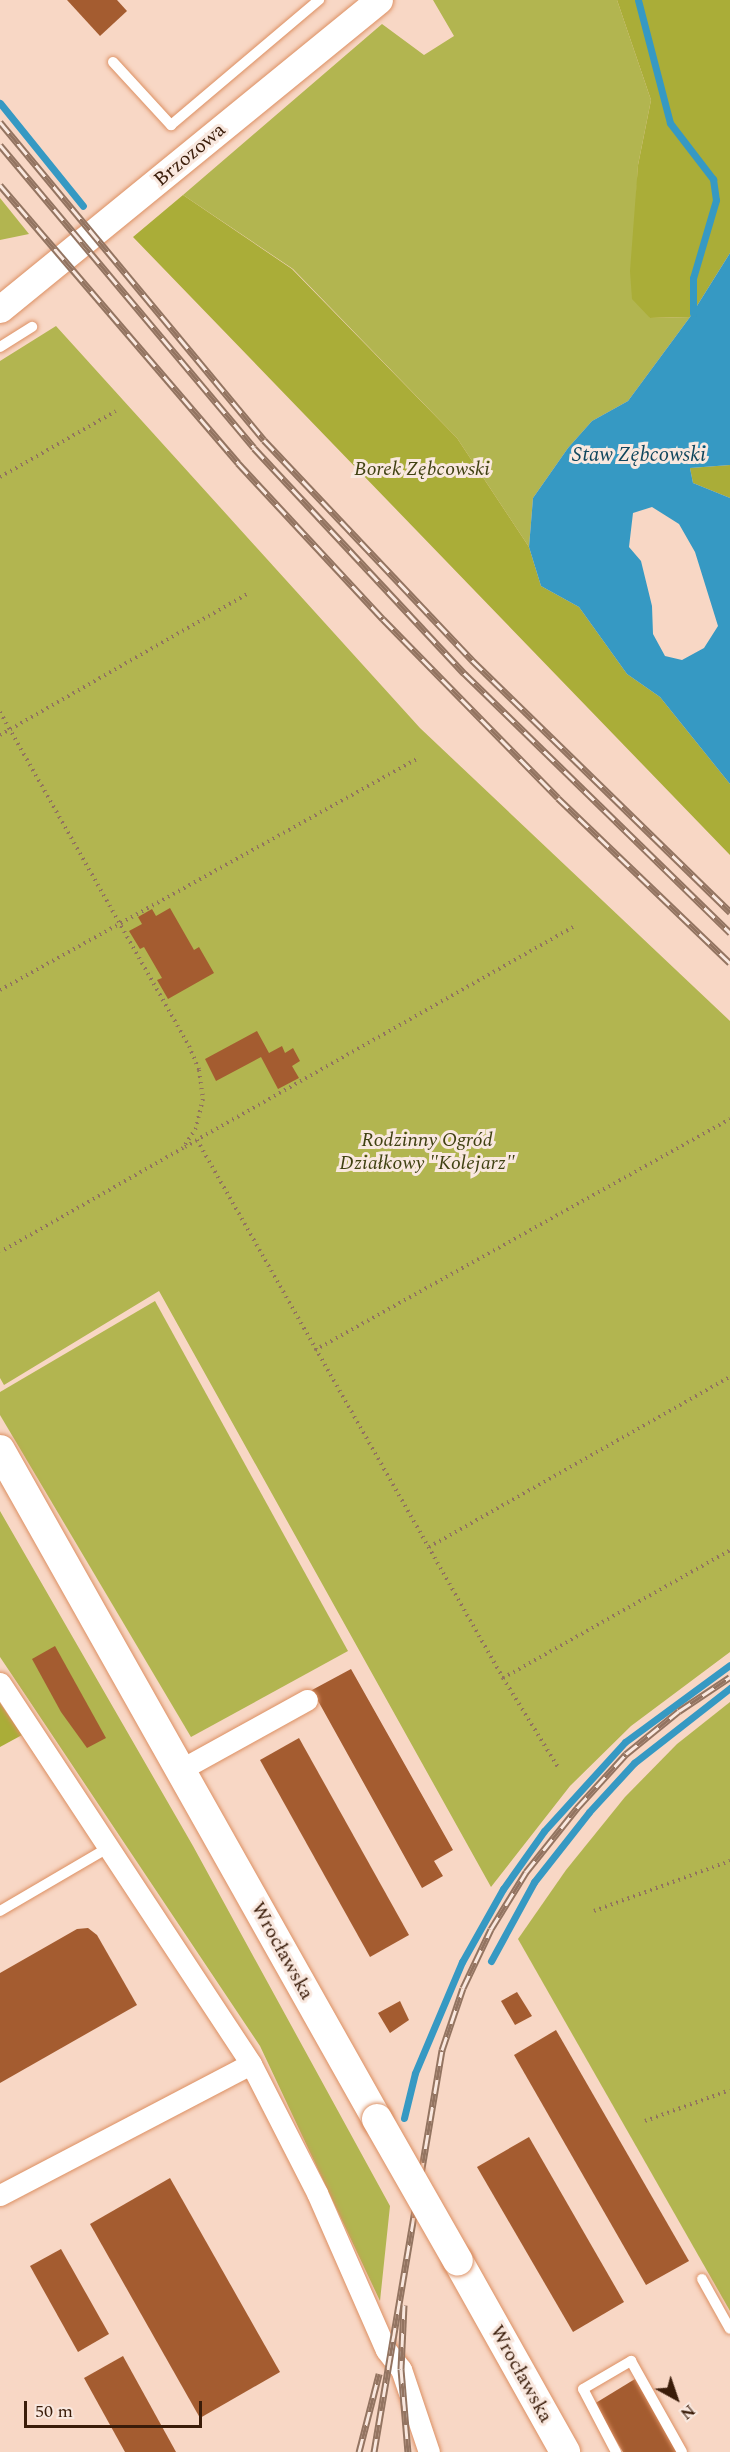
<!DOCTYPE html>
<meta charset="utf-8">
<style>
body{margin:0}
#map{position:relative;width:730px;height:2452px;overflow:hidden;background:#f8d7c5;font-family:Spectral,serif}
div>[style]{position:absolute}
.green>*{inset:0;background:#b2b550}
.forest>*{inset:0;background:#aaad38}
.water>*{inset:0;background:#3699c3}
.stream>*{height:7px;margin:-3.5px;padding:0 3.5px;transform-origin:3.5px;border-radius:3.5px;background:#3699c3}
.building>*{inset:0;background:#a45c30}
.path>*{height:4px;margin-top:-2px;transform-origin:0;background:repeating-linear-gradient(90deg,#91725f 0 1.5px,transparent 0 6px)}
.roads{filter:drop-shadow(0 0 2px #dc9063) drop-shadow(0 0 2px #dc9063)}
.service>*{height:10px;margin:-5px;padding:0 5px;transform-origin:5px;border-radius:5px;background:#fff}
.minor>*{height:21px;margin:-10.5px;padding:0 10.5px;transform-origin:10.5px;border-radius:10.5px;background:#fff}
.tertiary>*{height:27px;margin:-13.5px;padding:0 13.5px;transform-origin:13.5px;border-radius:13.5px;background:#fff}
.secondary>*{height:30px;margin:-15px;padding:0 15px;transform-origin:15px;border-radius:15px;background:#fff}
.rail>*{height:7px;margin-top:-3.5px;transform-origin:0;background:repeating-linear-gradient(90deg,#f9e8df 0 14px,#937461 0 28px);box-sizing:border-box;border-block:2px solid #937461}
.bridges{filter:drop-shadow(0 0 2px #dc9063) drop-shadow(0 0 2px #dc9063)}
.secondary-bridge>*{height:30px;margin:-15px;padding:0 15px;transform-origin:15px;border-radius:15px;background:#fff}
span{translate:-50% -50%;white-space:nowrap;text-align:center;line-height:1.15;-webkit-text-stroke:6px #f9e8df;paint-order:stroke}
.street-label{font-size:20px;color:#3a1c09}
.park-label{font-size:20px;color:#404112;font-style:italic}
.water-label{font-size:21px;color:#0f465d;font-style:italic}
.north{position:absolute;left:646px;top:2368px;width:60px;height:60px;-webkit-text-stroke:4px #f9e8df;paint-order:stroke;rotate:140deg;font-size:16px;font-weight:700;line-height:24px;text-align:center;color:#3a1c09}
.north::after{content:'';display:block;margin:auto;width:21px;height:27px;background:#3a1c09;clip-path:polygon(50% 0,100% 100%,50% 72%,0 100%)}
.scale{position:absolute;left:24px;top:2401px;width:178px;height:27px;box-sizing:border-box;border:3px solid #3a1c09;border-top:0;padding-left:8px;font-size:18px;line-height:21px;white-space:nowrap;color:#3a1c09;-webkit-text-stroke:4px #f9e8df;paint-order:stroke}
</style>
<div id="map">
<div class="green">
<i style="clip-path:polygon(433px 0,617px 0,651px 100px,638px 165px,635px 223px,650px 318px,690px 317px,628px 401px,592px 421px,568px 448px,533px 498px,529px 547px,457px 438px,293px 269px,183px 195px,382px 24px,424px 55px,454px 36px)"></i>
<i style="clip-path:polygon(0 198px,29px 234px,0 240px)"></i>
<i style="clip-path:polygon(56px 326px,420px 728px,730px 1021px,730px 1652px,631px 1726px,570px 1786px,491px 1887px,159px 1291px,4px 1385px,0 1378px,0 361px)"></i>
<i style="clip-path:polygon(155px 1301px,348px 1651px,191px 1737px,0 1415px,0 1392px)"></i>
<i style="clip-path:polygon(0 1511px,193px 1846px,390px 2206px,380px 2301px,260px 2046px,0 1657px)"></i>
<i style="clip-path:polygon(730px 1702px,730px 2311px,518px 1939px,566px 1870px,625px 1797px,677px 1744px)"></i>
</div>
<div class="forest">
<i style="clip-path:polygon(617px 0,730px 0,730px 253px,690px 317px,650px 318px,632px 299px,630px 271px,638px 165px,651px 100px)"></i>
<i style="clip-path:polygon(183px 195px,292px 269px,457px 438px,529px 547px,541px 586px,579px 607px,627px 674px,660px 697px,730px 784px,730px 855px,133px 237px)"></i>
<i style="clip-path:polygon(730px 465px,730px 498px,693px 483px,690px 468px)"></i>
<i style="clip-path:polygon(0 1703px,22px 1735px,0 1747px)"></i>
</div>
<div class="water">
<i style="clip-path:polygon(evenodd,730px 253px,730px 465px,690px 468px,693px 483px,730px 498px,730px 784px,660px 697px,627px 674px,579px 607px,541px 586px,529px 547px,533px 498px,568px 448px,592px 421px,628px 401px,690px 317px,730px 253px,652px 507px,679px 524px,695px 552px,718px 626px,704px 648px,682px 660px,665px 656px,653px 634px,652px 606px,641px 561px,629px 547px,633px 513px,652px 507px)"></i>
</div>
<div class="stream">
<i style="left:638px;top:0;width:127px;rotate:75.4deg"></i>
<i style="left:670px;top:123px;width:71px;rotate:52.5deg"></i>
<i style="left:713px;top:179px;width:21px;rotate:82deg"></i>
<i style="left:716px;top:200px;width:81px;rotate:106.4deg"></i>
<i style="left:693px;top:278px;width:35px;rotate:90deg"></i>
<i style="left:0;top:103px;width:132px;rotate:51.1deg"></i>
<i style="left:491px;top:1961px;width:90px;rotate:-61.4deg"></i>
<i style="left:534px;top:1882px;width:89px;rotate:-51.8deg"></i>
<i style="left:589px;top:1812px;width:67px;rotate:-47.4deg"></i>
<i style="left:634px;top:1763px;width:122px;rotate:-38deg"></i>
<i style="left:404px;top:2118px;width:46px;rotate:-76.3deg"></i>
<i style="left:415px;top:2073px;width:121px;rotate:-67.1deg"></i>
<i style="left:462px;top:1962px;width:84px;rotate:-60.7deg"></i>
<i style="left:503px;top:1889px;width:71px;rotate:-54.7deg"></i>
<i style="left:544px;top:1831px;width:120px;rotate:-47.7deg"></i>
<i style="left:625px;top:1742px;width:130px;rotate:-36.3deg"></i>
</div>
<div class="building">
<i style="clip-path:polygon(67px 0,117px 0,127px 11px,100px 36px)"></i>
<i style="clip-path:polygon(170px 908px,194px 950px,199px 947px,214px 973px,168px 999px,157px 980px,162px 978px,144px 947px,140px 949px,129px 931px,142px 924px,138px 917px,152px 909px,156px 916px)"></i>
<i style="clip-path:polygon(257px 1031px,269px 1053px,282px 1046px,285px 1053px,293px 1048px,300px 1061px,292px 1066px,299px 1078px,278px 1089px,261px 1057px,216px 1081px,205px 1059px)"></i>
<i style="clip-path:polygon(55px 1646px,106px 1738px,87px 1748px,61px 1712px,32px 1659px)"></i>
<i style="clip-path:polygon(351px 1669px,453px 1850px,434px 1861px,443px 1876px,422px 1888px,312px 1690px)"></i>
<i style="clip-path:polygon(299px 1738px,409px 1935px,370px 1957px,260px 1760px)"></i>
<i style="clip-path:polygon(88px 1928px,97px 1935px,137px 2005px,0 2083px,0 1973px,77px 1929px)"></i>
<i style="clip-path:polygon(517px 1992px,532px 2016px,515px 2025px,501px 2001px)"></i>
<i style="clip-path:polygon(400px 2001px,409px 2020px,390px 2033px,378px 2013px)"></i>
<i style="clip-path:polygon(556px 2030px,689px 2261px,646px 2285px,514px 2055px)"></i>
<i style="clip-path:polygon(529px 2137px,624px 2302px,573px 2332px,477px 2167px)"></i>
<i style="clip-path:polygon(170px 2178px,280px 2372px,200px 2418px,90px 2224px)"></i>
<i style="clip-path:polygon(61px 2249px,109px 2334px,78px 2352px,30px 2266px)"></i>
<i style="clip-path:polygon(123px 2356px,176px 2452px,125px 2452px,84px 2378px)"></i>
<i style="clip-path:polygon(635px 2379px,679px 2452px,623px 2452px,594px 2404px)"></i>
</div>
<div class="path">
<i style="left:0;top:477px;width:133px;rotate:-29.6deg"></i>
<i style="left:0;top:712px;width:384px;rotate:60.5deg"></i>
<i style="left:189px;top:1046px;width:26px;rotate:67deg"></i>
<i style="left:199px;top:1070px;width:29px;rotate:82deg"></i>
<i style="left:203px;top:1099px;width:30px;rotate:104deg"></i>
<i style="left:196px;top:1128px;width:24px;rotate:123deg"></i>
<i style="left:183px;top:1148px;width:210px;rotate:150.4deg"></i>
<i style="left:0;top:735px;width:287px;rotate:-29.7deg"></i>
<i style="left:573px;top:927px;width:432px;rotate:150.5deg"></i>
<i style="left:197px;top:1140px;width:619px;rotate:60.37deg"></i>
<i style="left:503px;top:1678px;width:261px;rotate:-29.4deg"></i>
<i style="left:0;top:990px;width:477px;rotate:-29deg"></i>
<i style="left:185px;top:1147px;width:14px;rotate:-30deg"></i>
<i style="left:315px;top:1350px;width:475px;rotate:-29.1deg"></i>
<i style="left:429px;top:1547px;width:346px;rotate:-29.5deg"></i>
<i style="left:503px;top:1678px;width:105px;rotate:58.3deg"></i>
<i style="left:594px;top:1911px;width:145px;rotate:-20.2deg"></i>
<i style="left:645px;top:2121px;width:90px;rotate:-20deg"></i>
</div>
<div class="roads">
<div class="service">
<i style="left:113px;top:62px;width:86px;rotate:47.4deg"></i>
<i style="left:171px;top:125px;width:194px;rotate:-40.2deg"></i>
<i style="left:0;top:347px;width:38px;rotate:-32deg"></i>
<i style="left:0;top:1911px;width:125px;rotate:-30.3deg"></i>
<i style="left:702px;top:2279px;width:57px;rotate:60.8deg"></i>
<i style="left:616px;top:2452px;width:71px;rotate:-117.6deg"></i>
<i style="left:583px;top:2389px;width:56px;rotate:-30.3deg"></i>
<i style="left:631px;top:2361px;width:104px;rotate:60.7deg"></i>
</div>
<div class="minor">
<i style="left:0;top:1683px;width:456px;rotate:56.6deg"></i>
<i style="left:251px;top:2064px;width:145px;rotate:62.9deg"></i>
<i style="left:317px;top:2193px;width:171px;rotate:66.3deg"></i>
<i style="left:386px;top:2350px;width:24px;rotate:52deg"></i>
<i style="left:401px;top:2369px;width:88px;rotate:71.4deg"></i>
<i style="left:180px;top:1770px;width:145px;rotate:-28.9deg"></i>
<i style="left:0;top:2195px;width:283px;rotate:-27.6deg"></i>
</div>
<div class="tertiary">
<i style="left:0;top:309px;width:489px;rotate:-39.2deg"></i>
</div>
<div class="secondary">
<i style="left:0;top:1450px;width:768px;rotate:60.6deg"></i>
<i style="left:458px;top:2261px;width:219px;rotate:60.7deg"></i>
</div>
</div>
<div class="rail">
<i style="left:0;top:122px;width:413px;rotate:50.3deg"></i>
<i style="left:264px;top:440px;width:303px;rotate:46.6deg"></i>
<i style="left:472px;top:660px;width:361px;rotate:44.3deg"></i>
<i style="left:0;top:145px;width:395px;rotate:50deg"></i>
<i style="left:254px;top:448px;width:308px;rotate:47deg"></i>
<i style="left:464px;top:673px;width:372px;rotate:44.3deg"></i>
<i style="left:0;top:185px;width:366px;rotate:49.4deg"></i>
<i style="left:238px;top:463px;width:213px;rotate:47.1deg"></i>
<i style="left:383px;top:619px;width:250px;rotate:45.6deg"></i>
<i style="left:558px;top:798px;width:238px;rotate:43.8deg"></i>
<i style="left:404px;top:2305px;width:64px;rotate:92.7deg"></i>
<i style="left:401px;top:2369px;width:83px;rotate:85.2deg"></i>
<i style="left:359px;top:2452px;width:81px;rotate:-75.6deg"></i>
<i style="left:374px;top:2452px;width:408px;rotate:-80.4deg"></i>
<i style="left:442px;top:2050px;width:65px;rotate:-71.3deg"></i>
<i style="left:463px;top:1988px;width:65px;rotate:-64.6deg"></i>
<i style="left:491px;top:1929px;width:67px;rotate:-58.4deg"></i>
<i style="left:526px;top:1872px;width:82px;rotate:-51.4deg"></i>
<i style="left:577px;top:1808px;width:73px;rotate:-47.8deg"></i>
<i style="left:626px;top:1754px;width:68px;rotate:-39.1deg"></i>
<i style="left:679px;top:1711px;width:61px;rotate:-33.7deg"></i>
</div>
<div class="bridges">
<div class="secondary-bridge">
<i style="left:377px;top:2119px;width:163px;rotate:60.3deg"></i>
</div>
</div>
<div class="street-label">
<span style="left:190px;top:155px;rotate:-40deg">Brzozowa</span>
<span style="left:282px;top:1951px;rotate:61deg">Wrocławska</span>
<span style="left:521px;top:2374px;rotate:61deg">Wrocławska</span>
</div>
<div class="park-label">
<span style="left:422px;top:469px">Borek Zębcowski</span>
<span style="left:427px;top:1152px">Rodzinny Ogród<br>Działkowy "Kolejarz"</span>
</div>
<div class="water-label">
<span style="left:639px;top:455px">Staw Zębcowski</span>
</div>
<div class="north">N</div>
<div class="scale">50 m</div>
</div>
